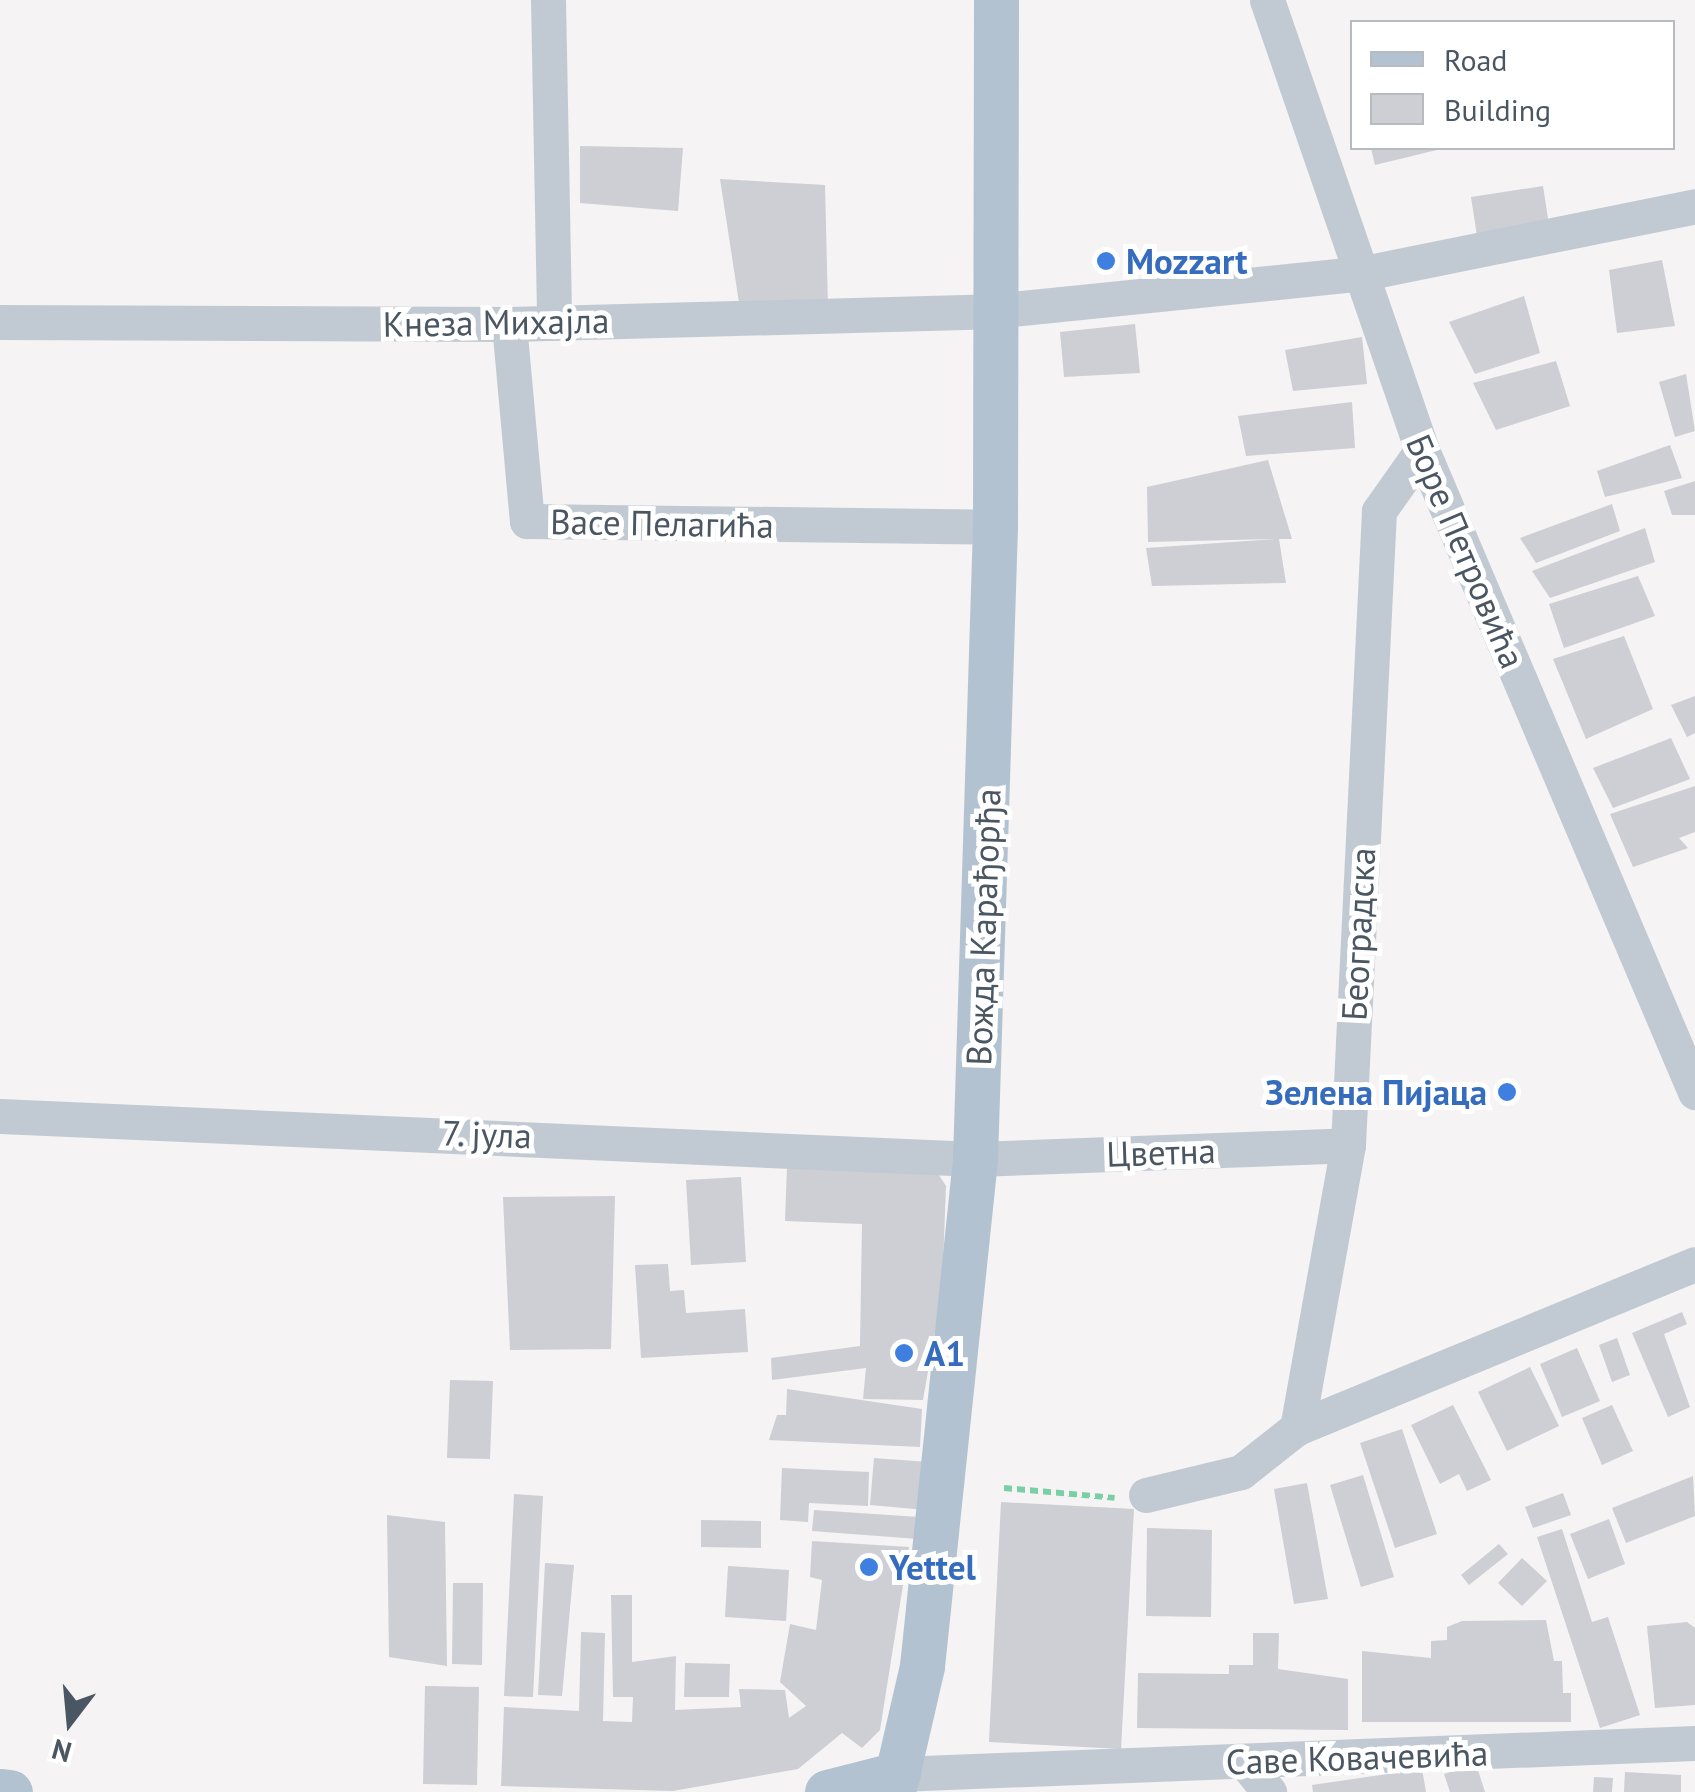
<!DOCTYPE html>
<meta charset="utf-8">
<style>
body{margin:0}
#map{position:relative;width:1695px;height:1792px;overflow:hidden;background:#f5f3f3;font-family:"PT Sans",sans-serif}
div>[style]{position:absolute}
.building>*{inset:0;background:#cdcfd5}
.path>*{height:6px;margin-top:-3px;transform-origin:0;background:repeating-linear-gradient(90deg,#7ad0a6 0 8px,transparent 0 13px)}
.minor>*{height:35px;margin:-17.5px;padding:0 17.5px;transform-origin:17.5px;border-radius:17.5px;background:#c1cad2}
.major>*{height:45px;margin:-22.5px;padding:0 22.5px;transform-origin:22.5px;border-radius:22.5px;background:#b3c2d1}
.dots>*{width:28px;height:28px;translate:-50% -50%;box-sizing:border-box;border:5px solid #fff;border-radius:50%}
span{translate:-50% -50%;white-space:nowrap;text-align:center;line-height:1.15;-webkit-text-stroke:10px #fff;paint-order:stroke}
.shop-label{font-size:35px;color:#366cbe;font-weight:700}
.left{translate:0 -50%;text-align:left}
.right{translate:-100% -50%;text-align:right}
.street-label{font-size:35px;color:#4a5661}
.legend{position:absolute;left:1350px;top:20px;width:325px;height:130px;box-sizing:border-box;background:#fff;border:2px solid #b7bbc0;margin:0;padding:12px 18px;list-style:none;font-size:30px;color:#4a5661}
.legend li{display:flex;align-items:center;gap:20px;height:50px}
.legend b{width:50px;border:2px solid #b7bbc0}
.north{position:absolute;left:20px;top:1672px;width:100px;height:100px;-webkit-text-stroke:8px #fff;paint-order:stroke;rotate:196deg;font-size:28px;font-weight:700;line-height:40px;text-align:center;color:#4a5661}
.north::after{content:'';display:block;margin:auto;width:35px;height:45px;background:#4a5661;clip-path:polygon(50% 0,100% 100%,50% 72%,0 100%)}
</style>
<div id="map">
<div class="building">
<i style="clip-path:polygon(580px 146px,683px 148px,678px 211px,580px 203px)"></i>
<i style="clip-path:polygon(1371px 148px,1440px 148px,1441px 149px,1375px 165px)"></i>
<i style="clip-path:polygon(720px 179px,825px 185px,828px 308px,740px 309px)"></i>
<i style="clip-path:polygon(1543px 186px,1549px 225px,1477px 236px,1471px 197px)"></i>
<i style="clip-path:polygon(1662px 260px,1675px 326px,1617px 333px,1609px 270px)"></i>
<i style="clip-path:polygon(1524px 296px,1540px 353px,1475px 374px,1449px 322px)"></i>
<i style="clip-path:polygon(1135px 324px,1140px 373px,1064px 377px,1060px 332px)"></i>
<i style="clip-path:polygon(1362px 337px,1367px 384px,1293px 391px,1285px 350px)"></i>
<i style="clip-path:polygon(1556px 361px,1570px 406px,1496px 430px,1473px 383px)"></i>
<i style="clip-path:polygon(1686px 374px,1695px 431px,1675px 437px,1659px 382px)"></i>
<i style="clip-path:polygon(1352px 402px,1355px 448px,1246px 456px,1238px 416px)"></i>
<i style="clip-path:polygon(1670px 445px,1682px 478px,1605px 497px,1597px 471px)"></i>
<i style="clip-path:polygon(1268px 460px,1292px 539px,1279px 539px,1286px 583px,1152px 586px,1146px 548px,1275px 539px,1148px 542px,1147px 487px)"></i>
<i style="clip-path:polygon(1695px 481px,1695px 515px,1672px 515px,1664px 491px)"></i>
<i style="clip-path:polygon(1612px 504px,1620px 531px,1536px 563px,1520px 538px)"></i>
<i style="clip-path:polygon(1645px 528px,1655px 562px,1550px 598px,1532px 571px)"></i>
<i style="clip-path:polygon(1638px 576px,1655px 616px,1564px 648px,1549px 604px)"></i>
<i style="clip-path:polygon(1624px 636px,1653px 709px,1586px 739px,1553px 659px)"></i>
<i style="clip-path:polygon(1695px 696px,1695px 733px,1687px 737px,1671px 705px)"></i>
<i style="clip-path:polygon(1671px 738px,1690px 779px,1613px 808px,1593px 768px)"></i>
<i style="clip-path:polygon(1695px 786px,1695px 832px,1679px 838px,1688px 848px,1633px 867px,1610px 814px)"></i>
<i style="clip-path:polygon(787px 1166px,937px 1172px,946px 1186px,942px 1291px,923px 1400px,863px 1399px,866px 1368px,772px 1380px,771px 1358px,860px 1346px,862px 1224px,785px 1221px)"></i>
<i style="clip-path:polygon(741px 1177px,746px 1262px,691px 1265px,686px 1180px)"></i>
<i style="clip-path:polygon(615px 1196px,611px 1349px,510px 1350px,503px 1197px)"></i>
<i style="clip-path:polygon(668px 1264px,670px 1291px,684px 1290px,686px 1313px,745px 1309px,748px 1352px,641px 1358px,635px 1265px)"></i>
<i style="clip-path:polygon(1682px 1312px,1687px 1324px,1664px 1334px,1690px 1407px,1668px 1417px,1632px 1333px)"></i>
<i style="clip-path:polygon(1617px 1338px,1630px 1375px,1612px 1382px,1599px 1345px)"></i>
<i style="clip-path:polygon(1577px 1348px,1600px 1401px,1562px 1417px,1540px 1364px)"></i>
<i style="clip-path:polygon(1530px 1367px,1559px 1426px,1507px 1451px,1478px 1392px)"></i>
<i style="clip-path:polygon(450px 1380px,493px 1381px,490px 1459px,447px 1458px)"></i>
<i style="clip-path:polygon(787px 1389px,922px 1409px,920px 1447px,769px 1440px,777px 1415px,786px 1415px)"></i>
<i style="clip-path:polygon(1453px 1405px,1491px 1480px,1467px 1491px,1459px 1474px,1440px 1484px,1411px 1425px)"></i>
<i style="clip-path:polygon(1612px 1405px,1633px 1451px,1602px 1465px,1582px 1418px)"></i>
<i style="clip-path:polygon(1402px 1429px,1437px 1534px,1395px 1548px,1360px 1443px)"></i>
<i style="clip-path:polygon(874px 1458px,929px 1462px,926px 1510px,870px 1505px)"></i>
<i style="clip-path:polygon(782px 1468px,869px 1472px,868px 1506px,809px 1503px,808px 1522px,780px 1520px)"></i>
<i style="clip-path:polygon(1363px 1475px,1394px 1577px,1361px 1587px,1330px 1485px)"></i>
<i style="clip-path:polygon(1693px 1476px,1695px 1516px,1626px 1543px,1612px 1508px)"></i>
<i style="clip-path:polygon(1307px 1483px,1328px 1599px,1294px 1604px,1274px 1489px)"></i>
<i style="clip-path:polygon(1563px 1493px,1571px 1515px,1533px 1528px,1525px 1507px)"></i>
<i style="clip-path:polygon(514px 1494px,543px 1496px,533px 1697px,504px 1696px)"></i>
<i style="clip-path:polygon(1001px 1502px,1134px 1509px,1121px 1749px,989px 1742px)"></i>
<i style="clip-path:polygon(814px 1510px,919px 1517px,918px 1539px,812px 1531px)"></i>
<i style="clip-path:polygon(387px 1515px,445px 1522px,447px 1666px,389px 1657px)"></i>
<i style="clip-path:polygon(1609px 1519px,1625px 1564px,1588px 1579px,1570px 1534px)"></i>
<i style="clip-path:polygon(701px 1520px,761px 1521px,761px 1548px,701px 1547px)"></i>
<i style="clip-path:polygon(1147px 1528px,1212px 1530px,1211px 1617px,1146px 1616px)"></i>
<i style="clip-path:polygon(1562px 1529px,1592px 1622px,1608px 1617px,1640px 1715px,1600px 1728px,1537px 1537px)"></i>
<i style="clip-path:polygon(812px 1541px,909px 1547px,880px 1730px,862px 1748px,842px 1733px,798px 1769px,673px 1791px,501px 1786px,504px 1707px,579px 1711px,581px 1632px,605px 1633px,603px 1721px,632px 1722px,633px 1697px,613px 1697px,611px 1595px,632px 1595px,632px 1662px,676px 1656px,675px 1710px,741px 1707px,739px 1689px,785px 1690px,789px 1718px,806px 1706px,780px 1682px,790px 1624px,816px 1630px,822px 1580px,810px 1577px)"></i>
<i style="clip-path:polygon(1499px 1544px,1508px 1554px,1469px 1585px,1461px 1575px)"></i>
<i style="clip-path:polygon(1522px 1558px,1547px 1581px,1522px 1606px,1498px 1583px)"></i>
<i style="clip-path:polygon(545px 1563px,574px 1565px,562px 1696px,538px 1695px)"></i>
<i style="clip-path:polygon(728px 1566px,789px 1570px,786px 1621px,725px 1617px)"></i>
<i style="clip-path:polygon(453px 1583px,483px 1583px,482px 1665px,452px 1664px)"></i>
<i style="clip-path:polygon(1546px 1620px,1554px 1661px,1562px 1661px,1563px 1693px,1571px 1693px,1571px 1722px,1362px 1722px,1362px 1651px,1431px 1658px,1431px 1641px,1447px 1640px,1447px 1627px,1462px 1621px)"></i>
<i style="clip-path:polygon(1687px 1622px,1695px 1628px,1695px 1705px,1655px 1708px,1647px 1626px)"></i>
<i style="clip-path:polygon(1253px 1633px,1279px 1633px,1278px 1669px,1348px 1679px,1348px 1730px,1137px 1728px,1138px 1673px,1229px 1674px,1229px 1665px,1253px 1665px)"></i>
<i style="clip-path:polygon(685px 1663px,730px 1664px,729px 1697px,684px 1697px)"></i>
<i style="clip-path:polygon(425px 1686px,479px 1687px,477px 1785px,423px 1784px)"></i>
<i style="clip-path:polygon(1476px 1764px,1485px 1792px,1450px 1792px,1444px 1774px)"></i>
<i style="clip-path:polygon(1422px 1769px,1426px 1792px,1313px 1792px,1312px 1785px)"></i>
<i style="clip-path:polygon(1625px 1772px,1681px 1775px,1681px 1792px,1624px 1792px)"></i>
<i style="clip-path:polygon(1594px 1777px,1613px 1778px,1612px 1792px,1593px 1792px)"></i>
</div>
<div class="path">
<i style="left:1004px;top:1488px;width:111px;rotate:5.1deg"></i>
</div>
<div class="minor">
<i style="left:548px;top:0;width:323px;rotate:88.9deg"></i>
<i style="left:1267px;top:0;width:476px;rotate:71deg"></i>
<i style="left:1422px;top:450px;width:698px;rotate:66.96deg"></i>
<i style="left:0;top:322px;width:509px;rotate:0.23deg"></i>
<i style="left:509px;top:324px;width:483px;rotate:-1.5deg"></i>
<i style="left:992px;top:311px;width:369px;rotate:-5.8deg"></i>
<i style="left:1359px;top:274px;width:343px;rotate:-11.4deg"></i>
<i style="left:509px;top:324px;width:198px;rotate:84.8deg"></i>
<i style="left:527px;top:521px;width:468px;rotate:0.7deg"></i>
<i style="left:1422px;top:450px;width:75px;rotate:125.2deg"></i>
<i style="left:1379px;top:511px;width:635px;rotate:92.8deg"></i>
<i style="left:1348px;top:1145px;width:288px;rotate:100.2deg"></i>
<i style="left:1297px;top:1428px;width:430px;rotate:-22.4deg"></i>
<i style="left:0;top:1116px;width:976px;rotate:2.53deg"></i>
<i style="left:975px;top:1159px;width:373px;rotate:-2.1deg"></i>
<i style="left:1146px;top:1495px;width:98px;rotate:-13.6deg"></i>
<i style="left:1241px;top:1472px;width:71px;rotate:-38.2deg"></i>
<i style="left:1244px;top:1761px;width:40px;rotate:51deg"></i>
<i style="left:898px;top:1774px;width:798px;rotate:-2.23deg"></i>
</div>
<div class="major">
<i style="left:0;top:1791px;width:10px;rotate:6deg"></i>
<i style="left:827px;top:1792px;width:73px;rotate:-14.2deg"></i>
<i style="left:893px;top:1792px;width:129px;rotate:-77deg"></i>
<i style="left:922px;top:1666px;width:510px;rotate:-84.03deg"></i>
<i style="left:975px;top:1159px;width:632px;rotate:-88.19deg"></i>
<i style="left:995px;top:527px;width:527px;rotate:-89.89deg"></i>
</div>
<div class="dots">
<i style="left:1106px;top:261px;background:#3f7fe0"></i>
<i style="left:1507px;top:1092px;background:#3f7fe0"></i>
<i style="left:904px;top:1353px;background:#3f7fe0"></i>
<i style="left:869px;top:1567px;background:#3f7fe0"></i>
</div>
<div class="shop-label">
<span class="left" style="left:1126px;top:261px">Mozzart</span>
<span class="right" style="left:1487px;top:1092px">Зелена Пијаца</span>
<span class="left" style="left:924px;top:1353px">A1</span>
<span class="left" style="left:889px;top:1567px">Yettel</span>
</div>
<div class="street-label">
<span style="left:496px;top:322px;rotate:-1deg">Кнеза Михајла</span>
<span style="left:662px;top:523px;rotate:1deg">Васе Пелагића</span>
<span style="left:1466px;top:551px;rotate:67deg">Боре Петровића</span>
<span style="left:983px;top:927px;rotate:-88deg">Вожда Карађорђа</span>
<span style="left:1358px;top:934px;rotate:-87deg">Београдска</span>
<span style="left:487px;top:1134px;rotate:2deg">7. јула</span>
<span style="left:1161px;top:1152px;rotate:-2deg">Цветна</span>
<span style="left:1357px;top:1757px;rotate:-2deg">Саве Ковачевића</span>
</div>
<ul class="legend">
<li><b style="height:12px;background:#b3c2d1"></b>Road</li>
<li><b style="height:28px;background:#cdcfd5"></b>Building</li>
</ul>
<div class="north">N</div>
</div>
